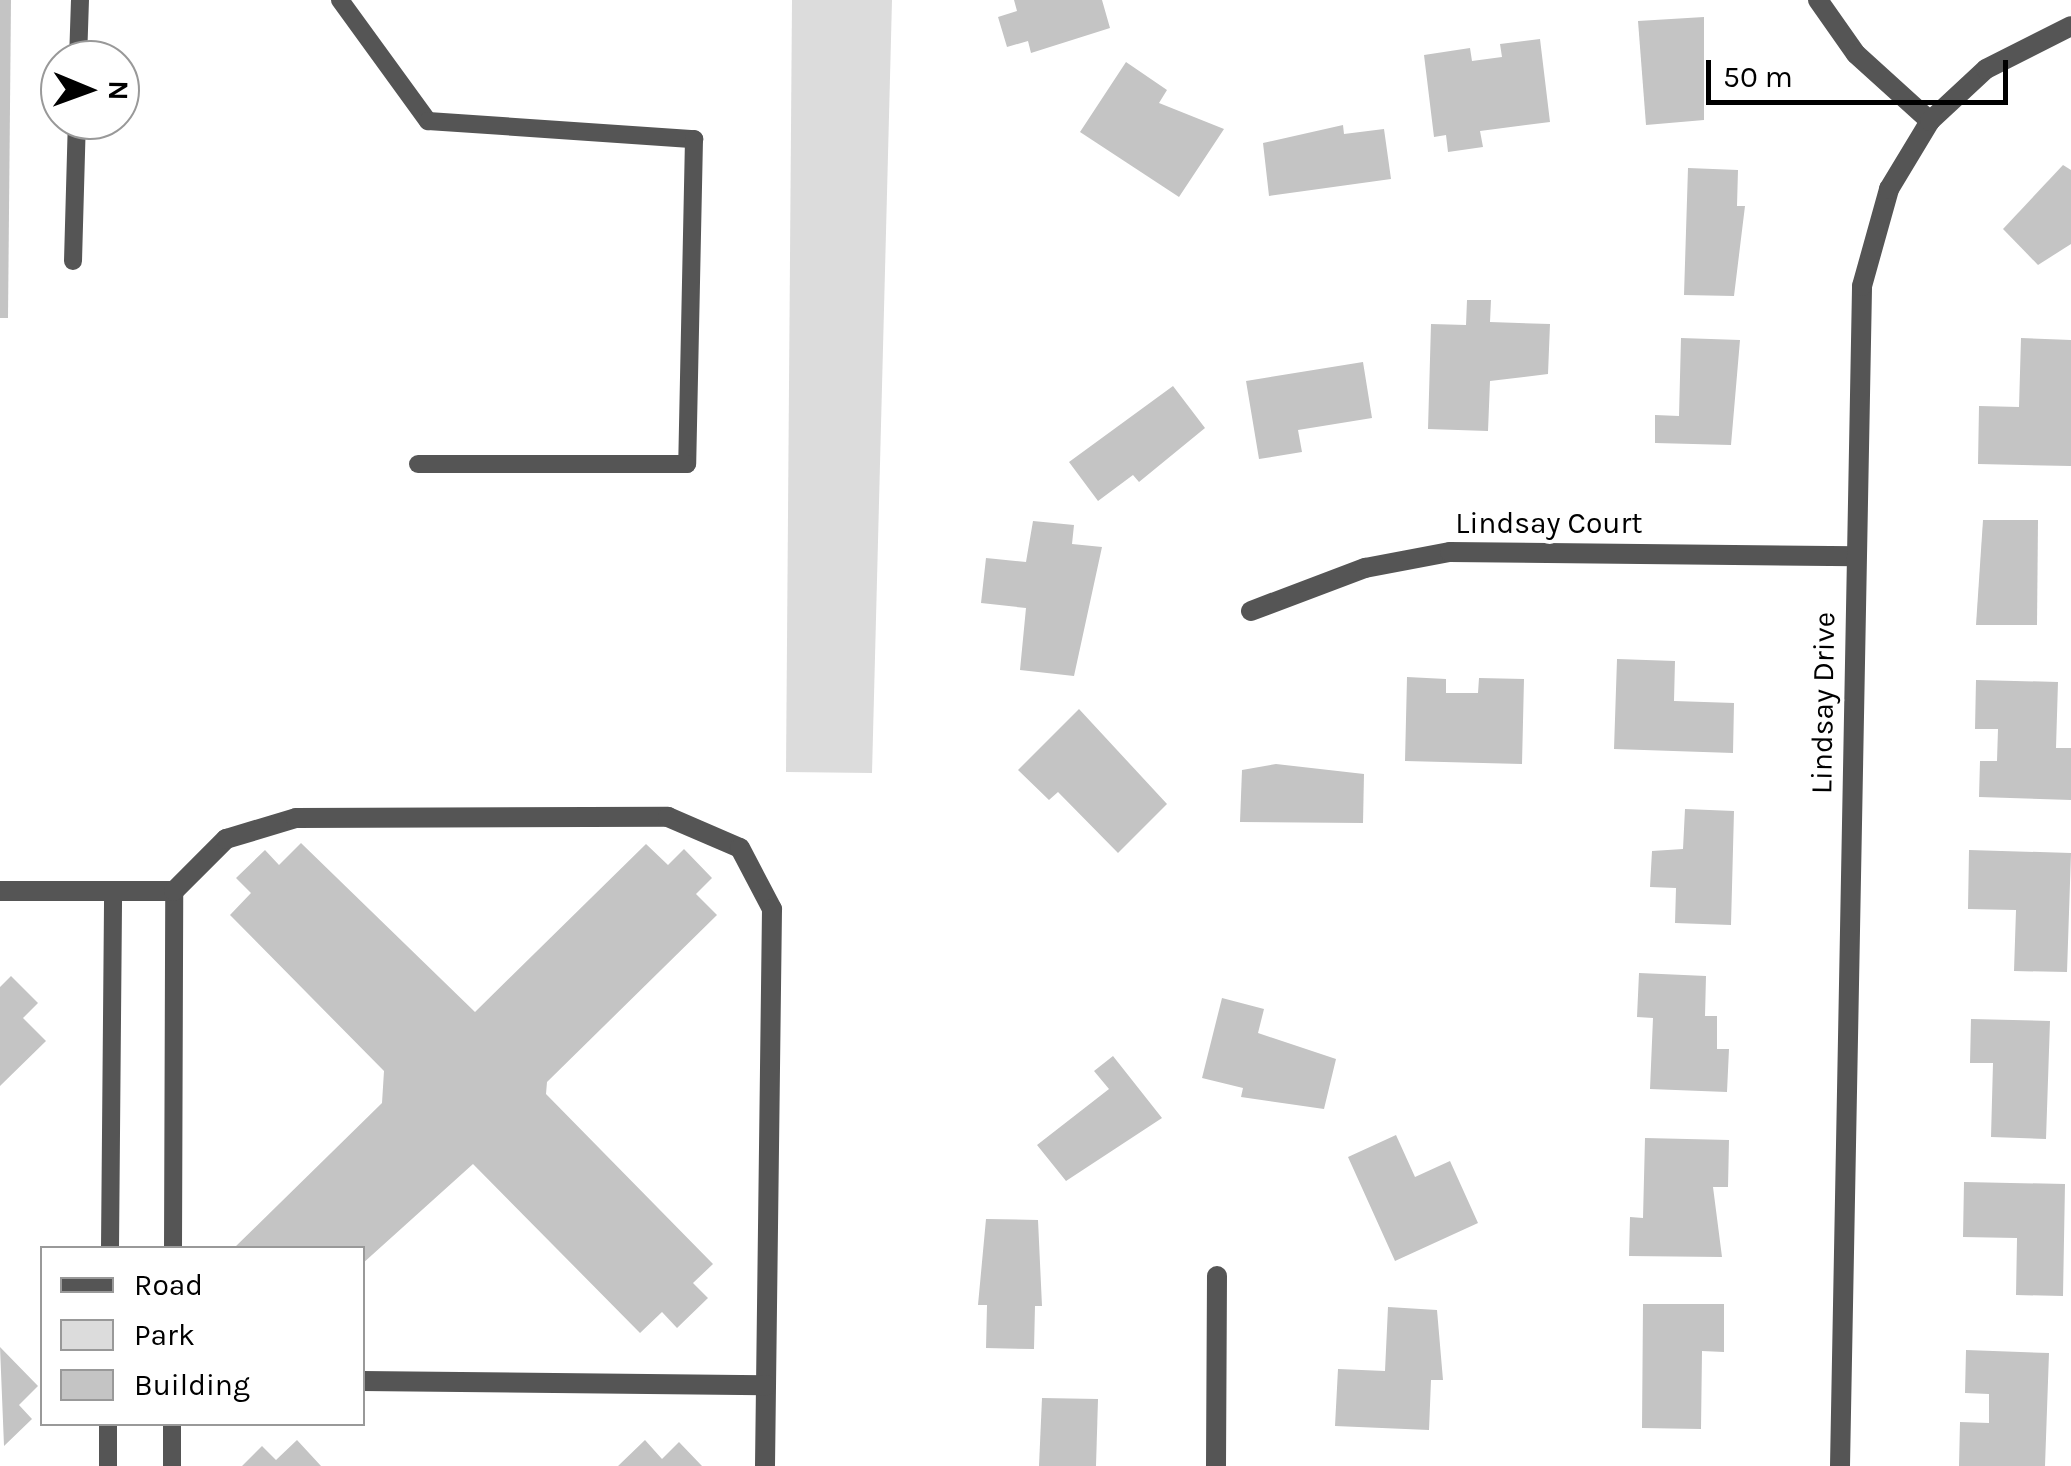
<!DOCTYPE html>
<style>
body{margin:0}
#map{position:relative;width:2071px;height:1466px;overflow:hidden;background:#fff;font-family:Karla,sans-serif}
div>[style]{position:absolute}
.green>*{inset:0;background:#dcdcdc}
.building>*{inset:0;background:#c4c4c4}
.service>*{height:18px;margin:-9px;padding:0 9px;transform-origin:9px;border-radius:9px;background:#555}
.minor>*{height:20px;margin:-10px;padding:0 10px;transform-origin:10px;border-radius:10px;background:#555}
span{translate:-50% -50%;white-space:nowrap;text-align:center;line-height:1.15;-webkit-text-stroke:8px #fff;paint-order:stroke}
.street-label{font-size:30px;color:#000}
.legend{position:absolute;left:40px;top:1246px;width:325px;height:180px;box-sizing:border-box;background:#fff;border:2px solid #999;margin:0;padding:12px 18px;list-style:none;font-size:30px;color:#000}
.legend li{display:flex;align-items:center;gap:20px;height:50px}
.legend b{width:50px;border:2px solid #999}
.north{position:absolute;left:40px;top:40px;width:100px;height:100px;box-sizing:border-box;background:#fff;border:2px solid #999;border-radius:50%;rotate:91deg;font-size:28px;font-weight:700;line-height:40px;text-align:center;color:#000}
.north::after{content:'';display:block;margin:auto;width:35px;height:45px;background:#000;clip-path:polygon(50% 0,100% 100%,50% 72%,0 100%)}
.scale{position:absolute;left:1706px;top:60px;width:302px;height:45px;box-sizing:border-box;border:5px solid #000;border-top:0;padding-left:12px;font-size:30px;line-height:35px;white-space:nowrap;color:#000;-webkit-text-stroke:8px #fff;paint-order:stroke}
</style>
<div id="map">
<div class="green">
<i style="clip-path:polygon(792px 0,892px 0,872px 773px,786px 772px)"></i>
</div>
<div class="building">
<i style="clip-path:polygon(0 0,11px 0,8px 318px,0 318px)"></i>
<i style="clip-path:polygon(1014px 0,1102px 0,1110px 28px,1031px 53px,1028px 41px,1007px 47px,998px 17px,1017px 11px)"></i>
<i style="clip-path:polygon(1704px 17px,1704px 120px,1646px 125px,1638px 21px)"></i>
<i style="clip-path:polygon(1540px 39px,1550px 122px,1480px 131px,1483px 147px,1448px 152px,1446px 135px,1434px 137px,1424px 55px,1470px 48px,1472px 61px,1502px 57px,1500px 44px)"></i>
<i style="clip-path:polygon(1126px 62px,1167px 90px,1159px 103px,1224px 129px,1179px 197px,1080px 132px)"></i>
<i style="clip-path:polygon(1343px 125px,1344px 134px,1384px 129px,1391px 179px,1269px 196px,1263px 143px)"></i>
<i style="clip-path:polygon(2063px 165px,2071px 170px,2071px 244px,2038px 265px,2003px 229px)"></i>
<i style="clip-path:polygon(1688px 168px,1738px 170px,1737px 206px,1745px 206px,1734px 296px,1684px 295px)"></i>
<i style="clip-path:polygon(1467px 300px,1491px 300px,1490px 322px,1550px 324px,1548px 374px,1490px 381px,1488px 431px,1428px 429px,1431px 324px,1466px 325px)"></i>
<i style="clip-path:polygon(1681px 338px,1740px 340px,1731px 445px,1655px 443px,1655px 415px,1679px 416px)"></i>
<i style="clip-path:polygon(2021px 338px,2071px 340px,2071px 466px,1978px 464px,1979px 406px,2019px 407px)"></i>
<i style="clip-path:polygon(1363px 362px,1372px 418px,1298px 430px,1302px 452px,1259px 459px,1246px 381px)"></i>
<i style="clip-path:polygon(1173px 386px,1205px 428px,1139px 482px,1133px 475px,1098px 501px,1069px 462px)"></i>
<i style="clip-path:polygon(1983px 520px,2038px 520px,2037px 625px,1976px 625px)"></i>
<i style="clip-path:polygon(1033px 521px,1074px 525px,1072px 544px,1102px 547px,1074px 676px,1020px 670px,1026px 608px,981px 603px,986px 558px,1026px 562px)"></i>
<i style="clip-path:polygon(1617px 659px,1675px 661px,1674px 701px,1734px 703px,1733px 753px,1614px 749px)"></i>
<i style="clip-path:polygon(1407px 677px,1446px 679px,1446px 693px,1478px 693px,1479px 678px,1524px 679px,1522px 764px,1405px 761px)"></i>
<i style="clip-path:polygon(1976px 680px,2058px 682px,2056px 748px,2071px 748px,2071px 800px,1979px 797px,1980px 761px,1997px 761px,1998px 729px,1975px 729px)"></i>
<i style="clip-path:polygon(1079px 709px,1167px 804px,1118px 853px,1058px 792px,1049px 800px,1018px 770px)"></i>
<i style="clip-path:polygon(1276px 764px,1364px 774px,1363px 823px,1240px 822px,1242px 770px)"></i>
<i style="clip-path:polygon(1685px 809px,1734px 811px,1731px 925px,1675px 923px,1676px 888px,1650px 887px,1652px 851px,1683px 849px)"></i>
<i style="clip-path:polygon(301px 843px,475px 1012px,646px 844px,668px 865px,684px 849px,712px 878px,696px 894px,717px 915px,547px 1082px,546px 1094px,713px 1264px,693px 1283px,708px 1298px,677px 1328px,662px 1312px,640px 1333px,473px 1164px,362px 1264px,362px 1248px,234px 1248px,382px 1103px,384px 1071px,230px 915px,251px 893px,236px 878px,265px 850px,279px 865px)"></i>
<i style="clip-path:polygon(1969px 850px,2071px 853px,2067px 972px,2014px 971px,2016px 910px,1968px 909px)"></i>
<i style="clip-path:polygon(1639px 973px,1706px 976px,1705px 1016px,1717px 1016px,1717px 1049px,1729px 1049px,1727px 1092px,1650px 1089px,1653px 1018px,1637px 1017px)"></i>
<i style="clip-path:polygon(11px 976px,38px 1003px,23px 1018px,46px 1041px,0 1086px,0 987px)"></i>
<i style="clip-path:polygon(1222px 998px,1264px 1009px,1258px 1033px,1336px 1059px,1324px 1109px,1241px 1097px,1243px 1088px,1202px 1078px)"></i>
<i style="clip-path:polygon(1971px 1019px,2050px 1021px,2046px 1139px,1991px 1137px,1993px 1063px,1970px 1063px)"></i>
<i style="clip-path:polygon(1113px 1056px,1162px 1118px,1066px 1181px,1037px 1145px,1109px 1089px,1094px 1071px)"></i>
<i style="clip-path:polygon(1396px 1135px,1415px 1177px,1450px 1161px,1478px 1223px,1395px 1261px,1348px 1157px)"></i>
<i style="clip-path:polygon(1645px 1138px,1729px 1140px,1728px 1187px,1713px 1187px,1722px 1257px,1629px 1256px,1630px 1217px,1643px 1218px)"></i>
<i style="clip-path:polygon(1964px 1182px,2065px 1184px,2063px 1296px,2016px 1295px,2017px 1238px,1963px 1237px)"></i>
<i style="clip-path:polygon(986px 1219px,1038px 1220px,1042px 1306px,1035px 1306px,1034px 1349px,986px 1348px,987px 1305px,978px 1305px)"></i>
<i style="clip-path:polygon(1643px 1304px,1724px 1304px,1724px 1352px,1702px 1351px,1701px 1429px,1642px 1428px)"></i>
<i style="clip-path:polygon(1388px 1307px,1437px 1310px,1443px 1380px,1431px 1380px,1429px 1430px,1335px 1426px,1338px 1369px,1385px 1371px)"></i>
<i style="clip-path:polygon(0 1347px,38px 1386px,19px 1405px,32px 1419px,4px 1446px)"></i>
<i style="clip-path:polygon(1966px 1350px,2049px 1353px,2045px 1466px,1959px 1466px,1960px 1422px,1989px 1423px,1989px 1394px,1965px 1393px)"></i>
<i style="clip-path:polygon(1042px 1398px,1098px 1399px,1096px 1466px,1039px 1466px)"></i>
<i style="clip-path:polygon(297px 1440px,321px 1466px,242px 1466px,262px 1446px,276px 1460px)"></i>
<i style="clip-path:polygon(645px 1440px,662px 1459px,679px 1442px,702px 1466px,618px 1466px)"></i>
</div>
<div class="service">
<i style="left:340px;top:0;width:150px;rotate:54deg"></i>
<i style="left:428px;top:121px;width:267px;rotate:3.9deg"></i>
<i style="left:694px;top:139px;width:325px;rotate:91.2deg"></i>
<i style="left:687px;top:464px;width:269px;rotate:180deg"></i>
<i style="left:78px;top:60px;width:60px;rotate:-88.1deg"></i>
<i style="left:73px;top:261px;width:141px;rotate:-88.4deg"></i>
<i style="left:110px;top:1248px;width:357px;rotate:-89.5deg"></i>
<i style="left:173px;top:1248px;width:357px;rotate:-89.8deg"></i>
<i style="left:108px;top:1466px;width:42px;rotate:-90deg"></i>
<i style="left:172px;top:1466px;width:42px;rotate:-90deg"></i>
</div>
<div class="minor">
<i style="left:1818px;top:0;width:66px;rotate:54.9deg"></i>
<i style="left:1856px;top:54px;width:100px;rotate:42.2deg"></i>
<i style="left:1251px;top:611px;width:122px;rotate:-20.7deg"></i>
<i style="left:1365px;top:568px;width:86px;rotate:-10.7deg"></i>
<i style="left:1450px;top:552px;width:406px;rotate:0.6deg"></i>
<i style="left:0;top:891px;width:174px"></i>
<i style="left:174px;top:891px;width:74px;rotate:-45deg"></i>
<i style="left:226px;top:839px;width:73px;rotate:-16.7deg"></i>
<i style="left:296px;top:818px;width:372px;rotate:-0.2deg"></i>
<i style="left:668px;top:817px;width:78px;rotate:23.3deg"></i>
<i style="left:740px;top:848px;width:69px;rotate:62.3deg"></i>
<i style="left:772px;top:909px;width:557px;rotate:90.72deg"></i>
<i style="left:362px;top:1381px;width:404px;rotate:0.6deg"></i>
<i style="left:1216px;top:1466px;width:190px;rotate:-89.7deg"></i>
<i style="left:1840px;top:1466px;width:1180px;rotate:-88.93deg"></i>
<i style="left:1862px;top:286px;width:101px;rotate:-74.4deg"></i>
<i style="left:1889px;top:189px;width:79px;rotate:-58.9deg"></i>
<i style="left:1930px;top:121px;width:76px;rotate:-42.9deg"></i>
<i style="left:1986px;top:69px;width:95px;rotate:-26.8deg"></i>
</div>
<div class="street-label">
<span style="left:1549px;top:523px">Lindsay Court</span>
<span style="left:1823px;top:703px;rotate:-89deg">Lindsay Drive</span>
</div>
<ul class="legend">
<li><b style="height:12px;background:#555"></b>Road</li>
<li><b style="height:28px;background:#dcdcdc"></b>Park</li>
<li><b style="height:28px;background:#c4c4c4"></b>Building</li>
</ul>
<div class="north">N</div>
<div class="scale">50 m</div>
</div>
